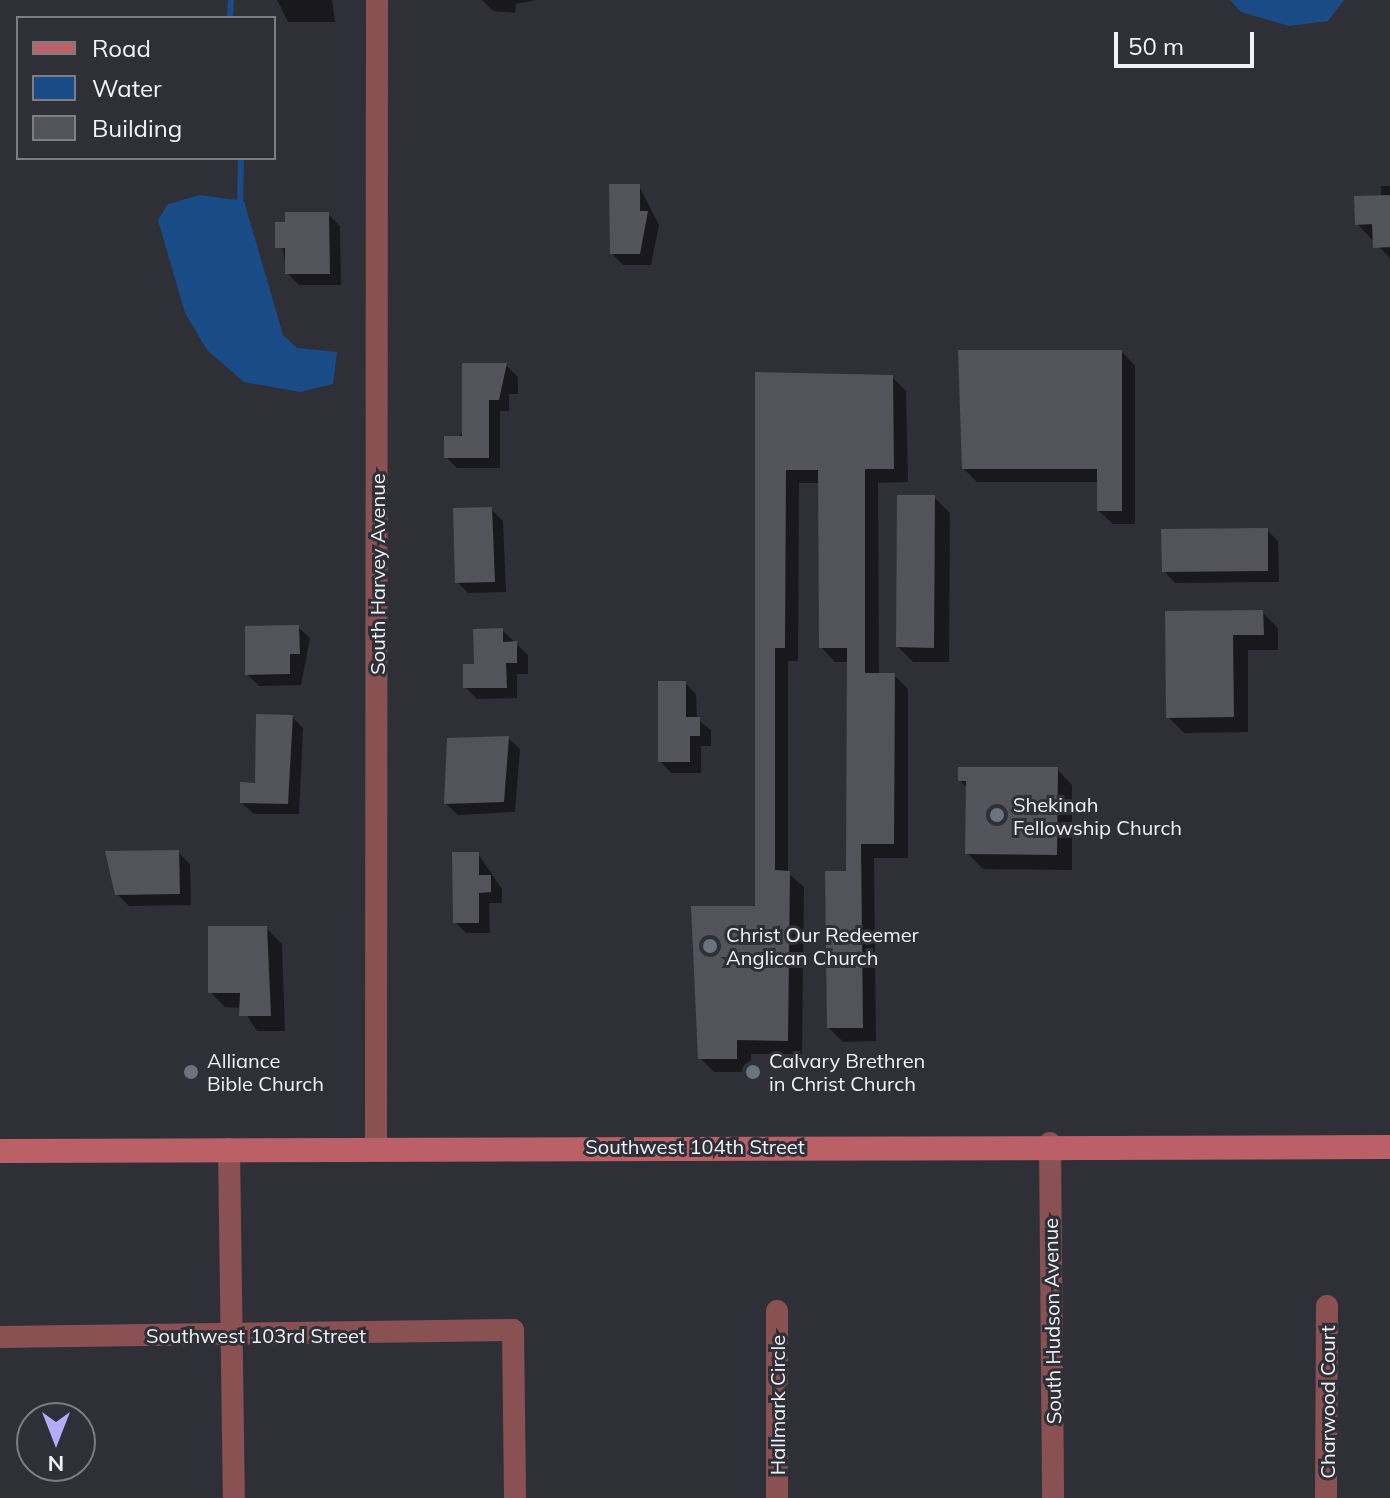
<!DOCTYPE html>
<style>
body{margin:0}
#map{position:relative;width:1390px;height:1498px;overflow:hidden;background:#2f2f37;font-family:Mulish,sans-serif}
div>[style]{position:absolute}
.water>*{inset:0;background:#194c87}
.shadow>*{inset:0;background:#0007}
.stream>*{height:6px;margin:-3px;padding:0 3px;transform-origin:3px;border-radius:3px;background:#194c87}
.building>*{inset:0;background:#53535c}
.street>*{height:22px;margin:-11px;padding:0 11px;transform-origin:11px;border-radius:11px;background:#8a5153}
.secondary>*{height:24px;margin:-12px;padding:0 12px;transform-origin:12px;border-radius:12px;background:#bb6066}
.dots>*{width:22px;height:22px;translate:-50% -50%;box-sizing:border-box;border:4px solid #2f2f37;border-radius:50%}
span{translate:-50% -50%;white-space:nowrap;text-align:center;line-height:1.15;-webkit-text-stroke:6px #2f2f37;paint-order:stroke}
.street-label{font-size:20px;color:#f2f3f8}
.poi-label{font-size:20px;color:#f2f3f8}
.left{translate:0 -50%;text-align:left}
.legend{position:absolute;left:16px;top:16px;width:260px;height:144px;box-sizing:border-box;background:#2f2f37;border:2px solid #7d7d84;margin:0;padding:10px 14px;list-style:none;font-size:24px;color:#f2f3f8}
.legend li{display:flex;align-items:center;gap:16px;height:40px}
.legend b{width:40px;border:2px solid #7d7d84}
.north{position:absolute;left:16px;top:1402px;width:80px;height:80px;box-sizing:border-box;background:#2f2f37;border:2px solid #7d7d84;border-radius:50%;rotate:180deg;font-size:22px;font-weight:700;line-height:32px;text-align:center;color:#f2f3f8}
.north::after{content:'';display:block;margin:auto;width:28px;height:36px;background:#b3adf9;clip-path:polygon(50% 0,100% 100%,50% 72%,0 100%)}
.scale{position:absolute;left:1114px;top:32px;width:140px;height:36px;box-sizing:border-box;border:4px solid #f2f3f8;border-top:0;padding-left:10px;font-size:24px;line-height:28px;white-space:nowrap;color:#f2f3f8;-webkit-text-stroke:6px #2f2f37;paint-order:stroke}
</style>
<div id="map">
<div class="water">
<i style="clip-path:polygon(1230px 0,1344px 0,1328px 21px,1289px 26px,1241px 12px)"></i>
<i style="clip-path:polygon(200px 195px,244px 201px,283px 335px,297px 348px,337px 352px,333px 384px,300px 392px,244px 382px,207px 350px,185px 313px,158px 220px,168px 204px)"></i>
</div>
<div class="shadow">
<i style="clip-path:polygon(277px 0,332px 0,335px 22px,288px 22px)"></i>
<i style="clip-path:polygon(482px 0,536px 0,516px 4px,515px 13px,493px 11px)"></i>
<i style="clip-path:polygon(639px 186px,659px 225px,651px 265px,623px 265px,612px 254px)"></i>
<i style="clip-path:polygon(1381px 186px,1390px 186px,1390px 258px,1357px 224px,1381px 197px)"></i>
<i style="clip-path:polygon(328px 214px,340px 226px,341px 285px,299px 285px,287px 273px,278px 224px)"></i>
<i style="clip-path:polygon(1122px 352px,1135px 366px,1135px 524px,1113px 524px,1099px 511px,1099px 482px,977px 482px,964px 469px)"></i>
<i style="clip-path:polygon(506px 365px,518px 377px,518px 394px,509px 394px,509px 411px,500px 411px,500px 468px,457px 468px,446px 457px)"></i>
<i style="clip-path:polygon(757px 374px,892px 377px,906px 391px,908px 482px,878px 483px,879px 675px,894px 675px,908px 689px,908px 858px,874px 858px,876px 1041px,843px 1042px,829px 1028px,848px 873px,849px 662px,835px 662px,821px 647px,820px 483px,799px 483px,798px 661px,788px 661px,788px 873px,804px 887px,802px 1054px,751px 1054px,751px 1072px,714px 1072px,700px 1058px,757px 908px)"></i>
<i style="clip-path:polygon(934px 497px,950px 513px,949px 662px,913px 662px,898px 647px)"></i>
<i style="clip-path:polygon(491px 509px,503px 521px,506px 592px,468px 593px,457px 582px)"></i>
<i style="clip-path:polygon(1267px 530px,1278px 541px,1279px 582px,1175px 583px,1164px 571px)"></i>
<i style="clip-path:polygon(1262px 612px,1278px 628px,1278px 650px,1248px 650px,1248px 732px,1184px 733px,1168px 717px,1167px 613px)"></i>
<i style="clip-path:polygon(298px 627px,310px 638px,301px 685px,259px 686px,247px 674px)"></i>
<i style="clip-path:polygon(502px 630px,528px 655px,528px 674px,517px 674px,517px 698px,477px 699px,465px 687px)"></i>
<i style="clip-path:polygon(685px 683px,696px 694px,697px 719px,711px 730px,711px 746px,701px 746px,701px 773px,671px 773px,660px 761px)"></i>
<i style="clip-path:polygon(292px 717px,303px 728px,299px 814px,254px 814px,242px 803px)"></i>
<i style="clip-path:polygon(508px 738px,520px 749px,515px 812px,458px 815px,446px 804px)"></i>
<i style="clip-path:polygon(1057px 769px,1072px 785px,1072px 870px,983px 869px,967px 853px,968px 789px,960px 781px)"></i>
<i style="clip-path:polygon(178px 852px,190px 864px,191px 905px,129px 906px,117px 894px)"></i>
<i style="clip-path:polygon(478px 854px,502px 889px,502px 903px,489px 903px,490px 933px,466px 933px,455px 922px)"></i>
<i style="clip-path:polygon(266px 928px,282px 944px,285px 1031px,257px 1031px,242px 1008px,225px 1007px,210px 992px)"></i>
</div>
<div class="stream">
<i style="left:230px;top:18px;width:18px;rotate:-87deg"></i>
<i style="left:240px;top:204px;width:46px;rotate:-88.8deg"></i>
</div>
<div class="building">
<i style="clip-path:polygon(609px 184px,640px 184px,640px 211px,648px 211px,640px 254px,610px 254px)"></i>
<i style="clip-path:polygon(1390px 195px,1390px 247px,1373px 248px,1372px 224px,1355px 225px,1354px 196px)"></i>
<i style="clip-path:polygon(285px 212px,329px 212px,330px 274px,285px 274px,285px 248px,275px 248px,275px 222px,285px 222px)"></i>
<i style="clip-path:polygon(958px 350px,1122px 350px,1122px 511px,1097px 511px,1097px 469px,962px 469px)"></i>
<i style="clip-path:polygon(462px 363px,507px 363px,499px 400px,489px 400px,489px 458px,444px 458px,444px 436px,462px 436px)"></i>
<i style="clip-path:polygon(755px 372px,893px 375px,894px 469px,865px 469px,865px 673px,895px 673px,894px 844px,861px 844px,863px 1028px,827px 1028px,825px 871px,846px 871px,847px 648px,819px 648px,818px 470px,786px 470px,785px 648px,775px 648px,775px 870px,790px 871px,788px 1041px,737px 1040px,737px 1059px,698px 1059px,691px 906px,755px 906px)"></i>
<i style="clip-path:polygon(897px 495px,935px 495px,934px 648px,896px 647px)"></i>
<i style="clip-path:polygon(492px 507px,495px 582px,455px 583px,453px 508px)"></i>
<i style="clip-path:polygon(1268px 528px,1268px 571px,1162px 572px,1161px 529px)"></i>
<i style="clip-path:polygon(1263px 610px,1264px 635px,1233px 635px,1234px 717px,1166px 718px,1165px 611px)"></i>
<i style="clip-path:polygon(299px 625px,300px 654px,290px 654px,290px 674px,245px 675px,245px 626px)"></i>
<i style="clip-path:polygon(503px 628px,503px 642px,517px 641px,517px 663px,506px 663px,507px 688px,463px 688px,463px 664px,474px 664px,473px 629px)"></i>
<i style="clip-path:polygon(658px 681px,686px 681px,686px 717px,700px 717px,700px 736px,690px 736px,690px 762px,658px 762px)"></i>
<i style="clip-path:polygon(256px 714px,293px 715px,288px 804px,240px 803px,240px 782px,255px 783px)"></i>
<i style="clip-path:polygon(509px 736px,504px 802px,444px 804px,447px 738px)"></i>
<i style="clip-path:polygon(958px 767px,1058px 767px,1057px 855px,965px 854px,966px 781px,958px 781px)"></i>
<i style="clip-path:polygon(179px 850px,180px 894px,115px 895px,105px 851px)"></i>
<i style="clip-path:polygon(452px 852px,479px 852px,479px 875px,491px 875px,491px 892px,479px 893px,479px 923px,453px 923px)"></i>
<i style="clip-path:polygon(208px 926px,267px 926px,271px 1016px,239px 1016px,240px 993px,208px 993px)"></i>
</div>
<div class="street">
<i style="left:1050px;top:1143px;width:355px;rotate:89.5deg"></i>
<i style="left:229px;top:1149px;width:349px;rotate:89.2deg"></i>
<i style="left:376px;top:1149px;width:1149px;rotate:-89.95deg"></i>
<i style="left:777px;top:1311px;width:187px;rotate:90deg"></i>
<i style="left:0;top:1337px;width:513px;rotate:-0.78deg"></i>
<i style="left:513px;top:1330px;width:168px;rotate:89.3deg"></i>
<i style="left:1326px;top:1498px;width:192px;rotate:-89.7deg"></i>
</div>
<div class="secondary">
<i style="left:0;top:1151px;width:1390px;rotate:-0.16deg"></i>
</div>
<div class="dots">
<i style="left:997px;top:815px;background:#6b7280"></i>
<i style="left:710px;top:946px;background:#6b7280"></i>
<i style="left:191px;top:1072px;background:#6b7280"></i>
<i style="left:753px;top:1072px;background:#6b7280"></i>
</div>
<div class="street-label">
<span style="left:377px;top:574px;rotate:-90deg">South Harvey Avenue</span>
<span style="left:695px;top:1146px">Southwest 104th Street</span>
<span style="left:1052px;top:1321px;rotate:-91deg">South Hudson Avenue</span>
<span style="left:256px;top:1335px">Southwest 103rd Street</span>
<span style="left:1327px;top:1402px;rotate:-90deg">Charwood Court</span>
<span style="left:777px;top:1405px;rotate:-90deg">Hallmark Circle</span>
</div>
<div class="poi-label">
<span class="left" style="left:1013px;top:816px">Shekinah<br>Fellowship Church</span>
<span class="left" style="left:726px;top:946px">Christ Our Redeemer<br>Anglican Church</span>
<span class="left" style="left:207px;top:1072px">Alliance<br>Bible Church</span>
<span class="left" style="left:769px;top:1072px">Calvary Brethren<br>in Christ Church</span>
</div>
<ul class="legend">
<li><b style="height:10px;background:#bb6066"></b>Road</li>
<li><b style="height:22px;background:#194c87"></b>Water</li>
<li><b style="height:22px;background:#53535c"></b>Building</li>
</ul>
<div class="north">N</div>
<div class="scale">50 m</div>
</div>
